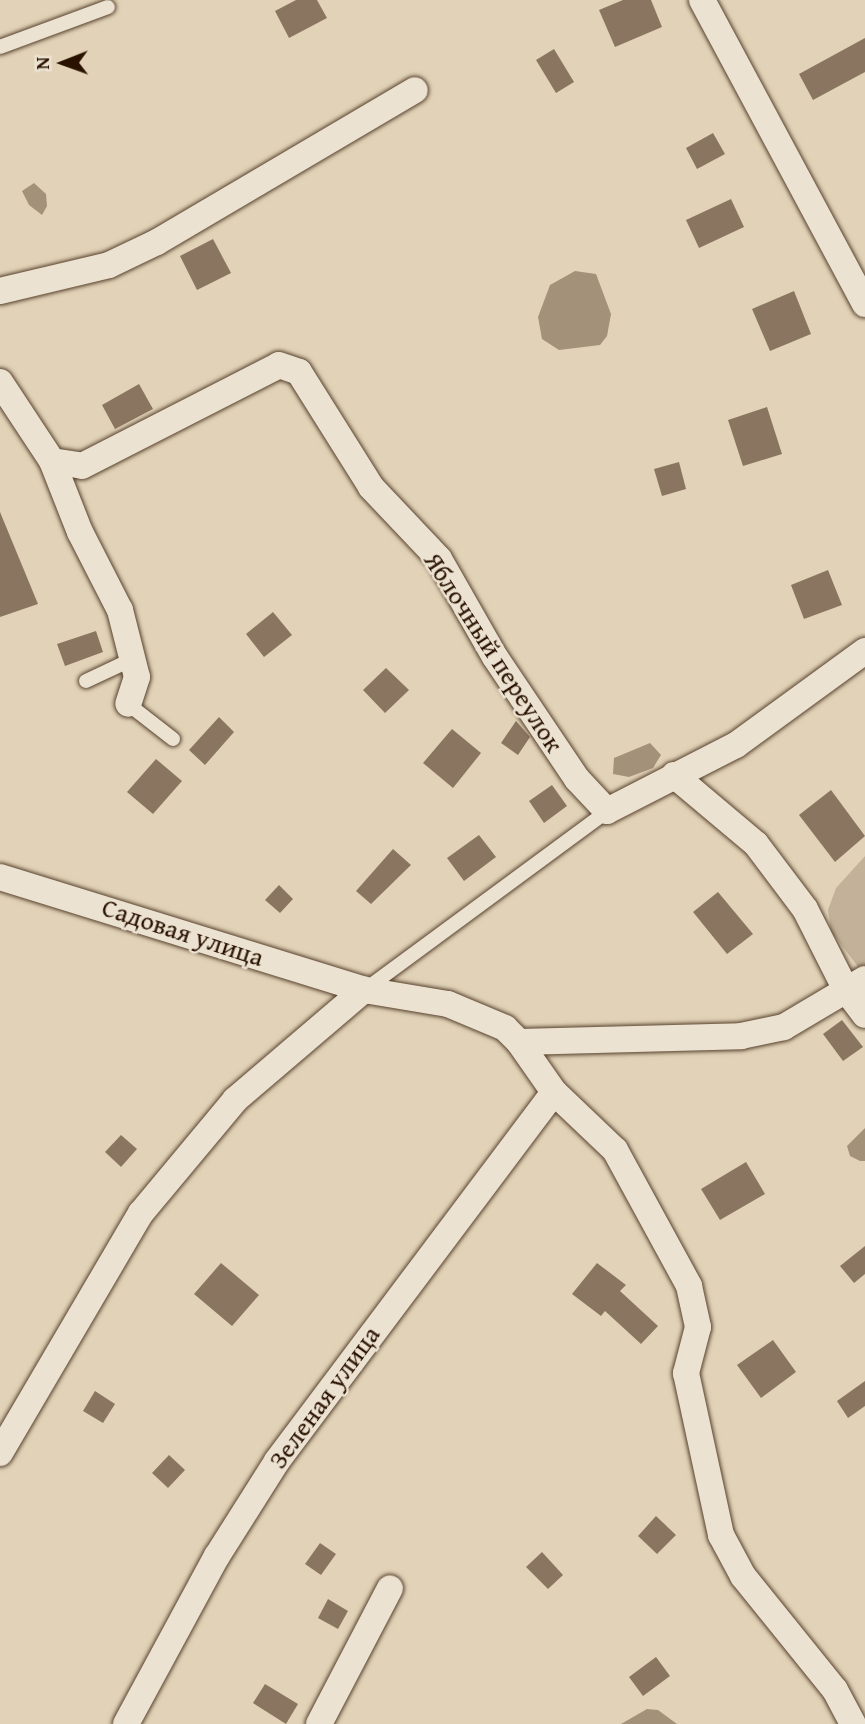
<!DOCTYPE html>
<meta charset="utf-8">
<style>
body{margin:0}
#map{position:relative;width:865px;height:1724px;overflow:hidden;background:#e2d3b8;font-family:"Gentium Book Plus",serif}
div>[style]{position:absolute}
.green>*{inset:0;background:#c3b299}
.water>*{inset:0;background:#a39179}
.building>*{inset:0;background:#8a7660}
.roads{filter:drop-shadow(0 0 2px #58422e) drop-shadow(0 0 2px #58422e)}
.service>*{height:14px;margin:-7px;padding:0 7px;transform-origin:7px;border-radius:7px;background:#ece2d1}
.minor>*{height:26px;margin:-13px;padding:0 13px;transform-origin:13px;border-radius:13px;background:#ece2d1}
span{translate:-50% -50%;white-space:nowrap;text-align:center;line-height:1.15;-webkit-text-stroke:5px #ece2d1;paint-order:stroke}
.street-label{font-size:26px;color:#2a1200}
.north{position:absolute;left:28px;top:28px;width:70px;height:70px;-webkit-text-stroke:5px #ece2d1;paint-order:stroke;rotate:269deg;font-size:19px;font-weight:700;line-height:28px;text-align:center;color:#2a1200}
.north::after{content:'';display:block;margin:auto;width:24px;height:32px;background:#2a1200;clip-path:polygon(50% 0,100% 100%,50% 72%,0 100%)}
</style>
<div id="map">
<div class="green">
<i style="clip-path:polygon(865px 856px,865px 976px,831px 931px,828px 910px,836px 888px)"></i>
</div>
<div class="water">
<i style="clip-path:polygon(34px 183px,46px 194px,47px 206px,42px 215px,29px 205px,22px 191px)"></i>
<i style="clip-path:polygon(575px 271px,596px 274px,611px 314px,607px 336px,600px 345px,559px 350px,542px 339px,538px 317px,550px 285px)"></i>
<i style="clip-path:polygon(650px 743px,661px 755px,653px 768px,629px 777px,613px 774px,614px 758px)"></i>
<i style="clip-path:polygon(865px 1128px,865px 1161px,860px 1161px,850px 1156px,847px 1146px)"></i>
<i style="clip-path:polygon(647px 1709px,658px 1710px,677px 1724px,621px 1724px)"></i>
</div>
<div class="building">
<i style="clip-path:polygon(296px 0,317px 0,327px 18px,289px 38px,275px 11px)"></i>
<i style="clip-path:polygon(623px 0,651px 0,662px 27px,615px 47px,599px 10px)"></i>
<i style="clip-path:polygon(865px 38px,865px 72px,813px 100px,799px 74px)"></i>
<i style="clip-path:polygon(554px 49px,574px 82px,556px 93px,536px 60px)"></i>
<i style="clip-path:polygon(713px 133px,725px 154px,697px 169px,686px 148px)"></i>
<i style="clip-path:polygon(731px 199px,744px 227px,699px 248px,686px 220px)"></i>
<i style="clip-path:polygon(213px 239px,231px 273px,197px 290px,180px 256px)"></i>
<i style="clip-path:polygon(794px 291px,811px 334px,770px 351px,752px 309px)"></i>
<i style="clip-path:polygon(139px 384px,153px 409px,115px 429px,102px 405px)"></i>
<i style="clip-path:polygon(767px 407px,782px 454px,743px 466px,728px 420px)"></i>
<i style="clip-path:polygon(679px 462px,686px 489px,662px 496px,654px 469px)"></i>
<i style="clip-path:polygon(0 512px,38px 604px,0 617px)"></i>
<i style="clip-path:polygon(828px 570px,842px 605px,804px 619px,791px 585px)"></i>
<i style="clip-path:polygon(273px 612px,292px 635px,264px 657px,246px 634px)"></i>
<i style="clip-path:polygon(96px 631px,103px 652px,65px 666px,57px 644px)"></i>
<i style="clip-path:polygon(386px 668px,409px 690px,385px 713px,363px 690px)"></i>
<i style="clip-path:polygon(219px 717px,234px 732px,205px 765px,189px 750px)"></i>
<i style="clip-path:polygon(516px 721px,530px 737px,518px 755px,501px 743px)"></i>
<i style="clip-path:polygon(452px 729px,481px 753px,453px 788px,423px 763px)"></i>
<i style="clip-path:polygon(156px 759px,182px 781px,153px 814px,127px 792px)"></i>
<i style="clip-path:polygon(552px 785px,567px 806px,544px 823px,529px 801px)"></i>
<i style="clip-path:polygon(831px 790px,865px 836px,835px 862px,799px 815px)"></i>
<i style="clip-path:polygon(479px 835px,496px 857px,464px 881px,447px 858px)"></i>
<i style="clip-path:polygon(393px 849px,411px 865px,371px 904px,356px 891px)"></i>
<i style="clip-path:polygon(279px 885px,293px 899px,280px 913px,265px 900px)"></i>
<i style="clip-path:polygon(718px 892px,753px 934px,727px 954px,693px 912px)"></i>
<i style="clip-path:polygon(842px 1020px,863px 1047px,843px 1061px,823px 1034px)"></i>
<i style="clip-path:polygon(121px 1135px,137px 1149px,121px 1167px,105px 1152px)"></i>
<i style="clip-path:polygon(746px 1162px,765px 1194px,720px 1220px,701px 1189px)"></i>
<i style="clip-path:polygon(865px 1246px,865px 1274px,854px 1283px,840px 1266px)"></i>
<i style="clip-path:polygon(221px 1263px,259px 1295px,232px 1326px,194px 1294px)"></i>
<i style="clip-path:polygon(597px 1263px,626px 1285px,620px 1291px,658px 1326px,641px 1344px,605px 1311px,601px 1316px,572px 1294px)"></i>
<i style="clip-path:polygon(773px 1340px,796px 1372px,761px 1398px,737px 1365px)"></i>
<i style="clip-path:polygon(865px 1381px,865px 1406px,848px 1418px,837px 1401px)"></i>
<i style="clip-path:polygon(95px 1391px,115px 1404px,103px 1423px,83px 1411px)"></i>
<i style="clip-path:polygon(169px 1455px,185px 1470px,168px 1488px,152px 1473px)"></i>
<i style="clip-path:polygon(656px 1516px,676px 1535px,657px 1554px,638px 1536px)"></i>
<i style="clip-path:polygon(320px 1543px,336px 1554px,321px 1575px,305px 1564px)"></i>
<i style="clip-path:polygon(542px 1552px,563px 1575px,548px 1589px,526px 1567px)"></i>
<i style="clip-path:polygon(328px 1599px,348px 1611px,338px 1629px,318px 1618px)"></i>
<i style="clip-path:polygon(656px 1657px,670px 1676px,643px 1696px,629px 1677px)"></i>
<i style="clip-path:polygon(265px 1684px,298px 1704px,286px 1724px,253px 1703px)"></i>
</div>
<div class="roads">
<div class="service">
<i style="left:0;top:47px;width:115px;rotate:-20.3deg"></i>
<i style="left:86px;top:681px;width:52px;rotate:-25.1deg"></i>
<i style="left:128px;top:704px;width:57px;rotate:37.9deg"></i>
<i style="left:366px;top:989px;width:300px;rotate:-36.4deg"></i>
</div>
<div class="minor">
<i style="left:702px;top:0;width:345px;rotate:61.8deg"></i>
<i style="left:0;top:291px;width:112px;rotate:-13.4deg"></i>
<i style="left:109px;top:265px;width:53px;rotate:-25.6deg"></i>
<i style="left:157px;top:242px;width:299px;rotate:-30.5deg"></i>
<i style="left:0;top:382px;width:95px;rotate:56.6deg"></i>
<i style="left:52px;top:461px;width:76px;rotate:68.5deg"></i>
<i style="left:80px;top:532px;width:88px;rotate:62.9deg"></i>
<i style="left:120px;top:610px;width:69px;rotate:75.8deg"></i>
<i style="left:137px;top:677px;width:28px;rotate:108deg"></i>
<i style="left:52px;top:461px;width:30px;rotate:9deg"></i>
<i style="left:82px;top:466px;width:221px;rotate:-27.1deg"></i>
<i style="left:279px;top:365px;width:21px;rotate:19deg"></i>
<i style="left:299px;top:372px;width:136px;rotate:57.9deg"></i>
<i style="left:371px;top:487px;width:99px;rotate:46.6deg"></i>
<i style="left:439px;top:559px;width:113px;rotate:60.3deg"></i>
<i style="left:495px;top:657px;width:147px;rotate:56.1deg"></i>
<i style="left:577px;top:779px;width:44px;rotate:46.8deg"></i>
<i style="left:607px;top:811px;width:145px;rotate:-27.1deg"></i>
<i style="left:736px;top:745px;width:160px;rotate:-36.1deg"></i>
<i style="left:674px;top:775px;width:107px;rotate:40.1deg"></i>
<i style="left:756px;top:844px;width:81px;rotate:53deg"></i>
<i style="left:805px;top:909px;width:91px;rotate:63.2deg"></i>
<i style="left:846px;top:990px;width:31px;rotate:53deg"></i>
<i style="left:0;top:877px;width:381px;rotate:17.2deg"></i>
<i style="left:364px;top:990px;width:85px;rotate:9.5deg"></i>
<i style="left:448px;top:1004px;width:62px;rotate:22.8deg"></i>
<i style="left:505px;top:1028px;width:20px;rotate:45deg"></i>
<i style="left:519px;top:1042px;width:61px;rotate:55deg"></i>
<i style="left:554px;top:1092px;width:84px;rotate:43.6deg"></i>
<i style="left:615px;top:1150px;width:155px;rotate:61.4deg"></i>
<i style="left:689px;top:1286px;width:42px;rotate:77.6deg"></i>
<i style="left:698px;top:1327px;width:48px;rotate:104.6deg"></i>
<i style="left:686px;top:1373px;width:166px;rotate:77.8deg"></i>
<i style="left:721px;top:1535px;width:47px;rotate:61.8deg"></i>
<i style="left:743px;top:1576px;width:146px;rotate:51.1deg"></i>
<i style="left:835px;top:1690px;width:38px;rotate:62deg"></i>
<i style="left:519px;top:1042px;width:222px;rotate:-1.5deg"></i>
<i style="left:741px;top:1036px;width:44px;rotate:-11.8deg"></i>
<i style="left:784px;top:1027px;width:94px;rotate:-30.7deg"></i>
<i style="left:0;top:1453px;width:278px;rotate:-59.6deg"></i>
<i style="left:141px;top:1213px;width:147px;rotate:-50.2deg"></i>
<i style="left:235px;top:1100px;width:170px;rotate:-40.5deg"></i>
<i style="left:126px;top:1724px;width:191px;rotate:-61.6deg"></i>
<i style="left:217px;top:1556px;width:112px;rotate:-57.7deg"></i>
<i style="left:277px;top:1461px;width:461px;rotate:-53.1deg"></i>
<i style="left:319px;top:1724px;width:153px;rotate:-62.4deg"></i>
</div>
</div>
<div class="street-label">
<span style="left:494px;top:652px;rotate:57deg">Яблочный переулок</span>
<span style="left:183px;top:932px;rotate:18deg">Садовая улица</span>
<span style="left:324px;top:1397px;rotate:-54deg">Зеленая улица</span>
</div>
<div class="north">N</div>
</div>
